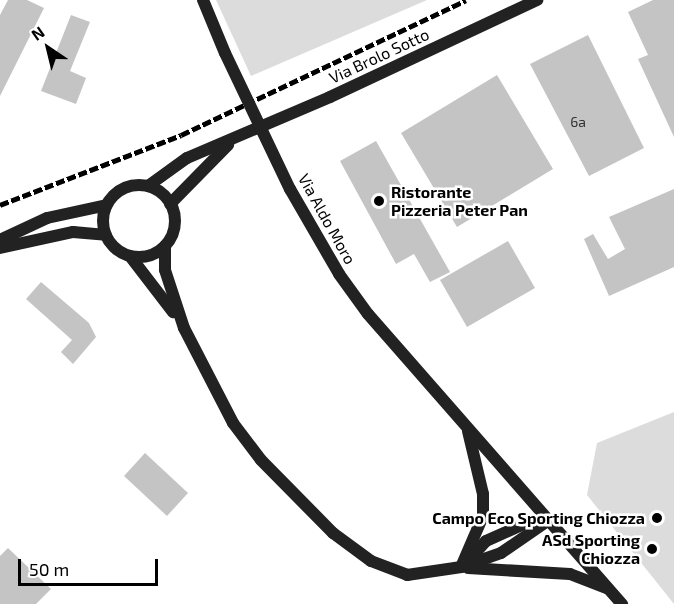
<!DOCTYPE html>
<style>
body{margin:0}
#map{position:relative;width:674px;height:604px;overflow:hidden;background:#fff;font-family:"Exo 2",sans-serif}
div>[style]{position:absolute}
.green>*{inset:0;background:#dcdcdc}
.building>*{inset:0;background:#c4c4c4}
.secondary>*{height:12px;margin:-6px;padding:0 6px;transform-origin:6px;border-radius:6px;background:#222}
.secondary>.ring{margin:-6px;padding:0;box-sizing:content-box;background:none;border:12px solid #222;border-radius:50%}
.rail>*{height:4.5px;margin-top:-2.25px;transform-origin:0;background:repeating-linear-gradient(90deg,#000 0 9px,transparent 0 12px)}
.secondary-bridge>*{height:12px;margin:-6px;padding:0 6px;transform-origin:6px;border-radius:6px;background:#222}
.dots>*{width:16px;height:16px;translate:-50% -50%;box-sizing:border-box;border:3px solid #fff;border-radius:50%}
span{translate:-50% -50%;white-space:nowrap;text-align:center;line-height:1.15;-webkit-text-stroke:5px #fff;paint-order:stroke}
.number-label{font-size:14px;color:#313131}
.number-label span{-webkit-text-stroke-width:0}
.street-label{font-size:16px;color:#000}
.poi-label{font-size:16px;color:#000;font-weight:700}
.left{translate:0 -50%;text-align:left}
.right{translate:-100% -50%;text-align:right}
.north{position:absolute;left:18px;top:18px;width:60px;height:60px;-webkit-text-stroke:4px #fff;paint-order:stroke;rotate:325deg;font-size:16px;font-weight:700;line-height:24px;text-align:center;color:#000}
.north::after{content:'';display:block;margin:auto;width:21px;height:27px;background:#000;clip-path:polygon(50% 0,100% 100%,50% 72%,0 100%)}
.scale{position:absolute;left:18px;top:559px;width:140px;height:27px;box-sizing:border-box;border:3px solid #000;border-top:0;padding-left:8px;font-size:18px;line-height:21px;white-space:nowrap;color:#000;-webkit-text-stroke:4px #fff;paint-order:stroke}
</style>
<div id="map">
<div class="green">
<i style="clip-path:polygon(216px 0,427px 0,251px 76px)"></i>
<i style="clip-path:polygon(674px 412px,674px 604px,587px 495px,597px 443px)"></i>
</div>
<div class="building">
<i style="clip-path:polygon(8px 0,27px 0,44px 8px,0 96px,0 15px)"></i>
<i style="clip-path:polygon(653px 0,674px 0,674px 137px,638px 59px,648px 55px,628px 12px)"></i>
<i style="clip-path:polygon(71px 15px,90px 22px,70px 71px,86px 78px,76px 104px,41px 91px)"></i>
<i style="clip-path:polygon(588px 35px,644px 148px,589px 176px,530px 64px)"></i>
<i style="clip-path:polygon(497px 75px,553px 169px,457px 227px,401px 133px)"></i>
<i style="clip-path:polygon(376px 141px,450px 272px,430px 282px,414px 254px,396px 264px,340px 161px)"></i>
<i style="clip-path:polygon(674px 189px,674px 267px,609px 296px,584px 239px,593px 234px,608px 259px,625px 249px,609px 217px)"></i>
<i style="clip-path:polygon(508px 241px,535px 288px,467px 327px,440px 280px)"></i>
<i style="clip-path:polygon(41px 282px,89px 323px,96px 337px,73px 364px,61px 352px,72px 340px,26px 299px)"></i>
<i style="clip-path:polygon(145px 453px,188px 493px,167px 516px,124px 476px)"></i>
<i style="clip-path:polygon(8px 548px,51px 589px,36px 604px,0 604px,0 556px)"></i>
</div>
<div class="secondary">
<i style="left:203px;top:0;width:57px;rotate:67.5deg"></i>
<i class="ring" style="left:103px;top:185px;width:60px;height:60px"></i>
<i style="left:148px;top:186px;width:48px;rotate:-35.7deg"></i>
<i style="left:187px;top:158px;width:155px;rotate:-23.1deg"></i>
<i style="left:330px;top:97px;width:229px;rotate:-25.1deg"></i>
<i style="left:290px;top:189px;width:98px;rotate:60deg"></i>
<i style="left:339px;top:274px;width:49px;rotate:54.1deg"></i>
<i style="left:368px;top:314px;width:386px;rotate:48.8deg"></i>
<i style="left:170px;top:204px;width:83px;rotate:-45.5deg"></i>
<i style="left:0;top:240px;width:52px;rotate:-25.1deg"></i>
<i style="left:47px;top:218px;width:61px;rotate:-12.2deg"></i>
<i style="left:165px;top:246px;width:24px;rotate:90deg"></i>
<i style="left:165px;top:270px;width:61px;rotate:71.9deg"></i>
<i style="left:184px;top:328px;width:107px;rotate:62.7deg"></i>
<i style="left:233px;top:423px;width:46px;rotate:52.9deg"></i>
<i style="left:261px;top:460px;width:103px;rotate:45.4deg"></i>
<i style="left:333px;top:533px;width:47px;rotate:36.4deg"></i>
<i style="left:371px;top:561px;width:39px;rotate:21deg"></i>
<i style="left:407px;top:575px;width:55px;rotate:-8.4deg"></i>
<i style="left:461px;top:567px;width:42px;rotate:-19.3deg"></i>
<i style="left:501px;top:553px;width:58px;rotate:-34.5deg"></i>
<i style="left:0;top:248px;width:75px;rotate:-12.4deg"></i>
<i style="left:73px;top:232px;width:33px;rotate:5deg"></i>
<i style="left:130px;top:256px;width:71px;rotate:52.5deg"></i>
<i style="left:467px;top:562px;width:28px;rotate:-48deg"></i>
<i style="left:486px;top:541px;width:42px;rotate:-24.1deg"></i>
<i style="left:524px;top:524px;width:20px;rotate:-11deg"></i>
<i style="left:461px;top:567px;width:56px;rotate:-66.7deg"></i>
<i style="left:483px;top:516px;width:22px;rotate:-90deg"></i>
<i style="left:483px;top:494px;width:65px;rotate:-103.4deg"></i>
<i style="left:468px;top:568px;width:102px;rotate:3.4deg"></i>
<i style="left:570px;top:574px;width:40px;rotate:21deg"></i>
</div>
<div class="rail">
<i style="left:0;top:205px;width:194px;rotate:-21.1deg"></i>
<i style="left:181px;top:135px;width:315px;rotate:-25.3deg"></i>
</div>
<div class="secondary-bridge">
<i style="left:225px;top:53px;width:151px;rotate:64.5deg"></i>
</div>
<div class="dots">
<i style="left:379px;top:201px;background:#000"></i>
<i style="left:657px;top:518px;background:#000"></i>
<i style="left:652px;top:549px;background:#000"></i>
</div>
<div class="number-label">
<span style="left:578px;top:122px">6a</span>
</div>
<div class="street-label">
<span style="left:379px;top:56px;rotate:-25deg">Via Brolo Sotto</span>
<span style="left:327px;top:219px;rotate:61deg">Via Aldo Moro</span>
</div>
<div class="poi-label">
<span class="left" style="left:391px;top:201px">Ristorante<br>Pizzeria Peter Pan</span>
<span class="right" style="left:645px;top:518px">Campo Eco Sporting Chiozza</span>
<span class="right" style="left:640px;top:549px">ASd Sporting<br>Chiozza</span>
</div>
<div class="north">N</div>
<div class="scale">50 m</div>
</div>
